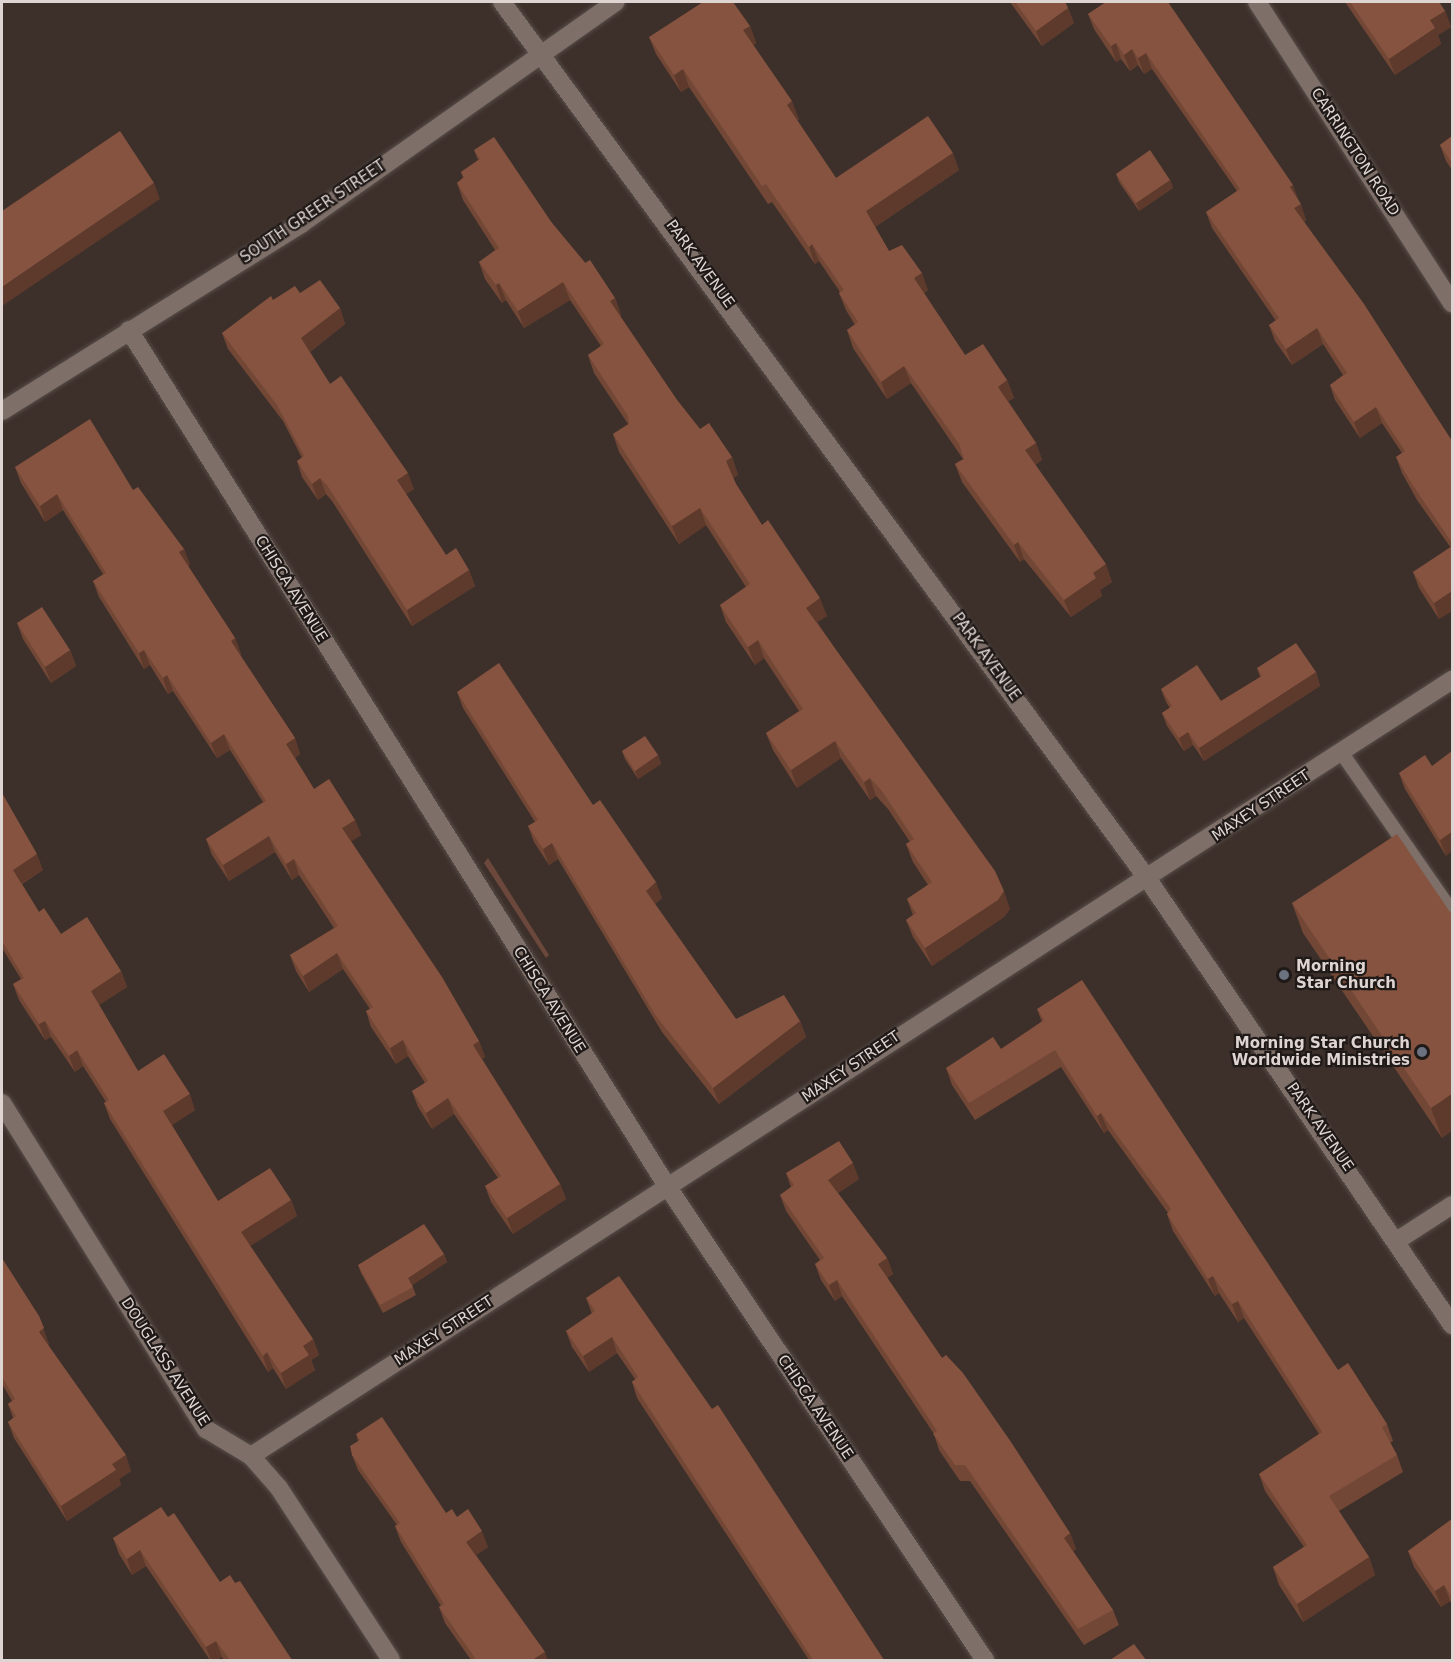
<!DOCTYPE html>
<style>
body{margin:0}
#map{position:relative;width:1454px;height:1662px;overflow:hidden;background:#3d302b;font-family:"DejaVu Sans",sans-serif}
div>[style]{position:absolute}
.green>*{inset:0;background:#6b483b}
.roads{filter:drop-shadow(0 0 2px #574d48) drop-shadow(0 0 2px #574d48)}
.service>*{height:14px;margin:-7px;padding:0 7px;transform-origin:7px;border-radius:7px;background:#7e6f69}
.minor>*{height:18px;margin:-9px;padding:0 9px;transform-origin:9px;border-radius:9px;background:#7e6f69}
.secondary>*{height:18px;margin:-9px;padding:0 9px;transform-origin:9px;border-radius:9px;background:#7e6f69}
.wall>*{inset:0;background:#724736}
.shaded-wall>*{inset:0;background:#5d3a2c}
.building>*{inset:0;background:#85533f}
.dots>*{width:16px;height:16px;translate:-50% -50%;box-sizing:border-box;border:3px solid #1f1917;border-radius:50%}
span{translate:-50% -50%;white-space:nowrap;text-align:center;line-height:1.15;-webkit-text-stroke:4.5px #1f1917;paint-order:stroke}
.street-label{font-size:15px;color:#ded5d2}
.poi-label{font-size:15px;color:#ded5d2;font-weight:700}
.left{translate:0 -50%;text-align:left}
.right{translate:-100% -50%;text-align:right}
.frame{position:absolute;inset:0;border:3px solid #ded5d2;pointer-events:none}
</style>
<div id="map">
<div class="green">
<i style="clip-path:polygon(488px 858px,549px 955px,546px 958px,484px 863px)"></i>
</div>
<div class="roads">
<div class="service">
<i style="left:1341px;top:752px;width:195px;rotate:55.2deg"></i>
</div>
<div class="minor">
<i style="left:1257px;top:2px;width:359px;rotate:57.1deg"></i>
<i style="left:129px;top:330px;width:1011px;rotate:57.85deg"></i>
<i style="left:667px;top:1186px;width:571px;rotate:56.14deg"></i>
<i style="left:2px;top:411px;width:353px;rotate:-32deg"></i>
<i style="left:301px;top:224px;width:385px;rotate:-35.2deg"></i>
<i style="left:2px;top:1103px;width:385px;rotate:58deg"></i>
<i style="left:206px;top:1429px;width:52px;rotate:31deg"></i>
<i style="left:251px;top:1456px;width:43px;rotate:48.8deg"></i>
<i style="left:279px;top:1488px;width:205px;rotate:56.9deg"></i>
<i style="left:1398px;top:1240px;width:64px;rotate:-32.9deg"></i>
<i style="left:251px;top:1456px;width:1430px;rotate:-32.87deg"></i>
</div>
<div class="secondary">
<i style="left:502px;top:2px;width:1091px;rotate:53.64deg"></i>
<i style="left:1149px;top:881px;width:538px;rotate:55.69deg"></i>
</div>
</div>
<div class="wall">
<i style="clip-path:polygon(1010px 2px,1065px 2px,1068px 8px,1074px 23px,1042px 46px)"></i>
<i style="clip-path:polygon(1106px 2px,1299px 201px,1306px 220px,1304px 222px,1452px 441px,1452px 611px,1439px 619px,1419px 588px,1413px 572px,1451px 548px,1417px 500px,1402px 473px,1396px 457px,1402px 453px,1382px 423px,1360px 438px,1335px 400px,1330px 385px,1343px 375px,1323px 344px,1292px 365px,1275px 341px,1269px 325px,1276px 321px,1212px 228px,1206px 212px,1237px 191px,1152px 69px,1144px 74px,1138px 65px,1130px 71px,1121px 59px,1116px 62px,1094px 29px,1088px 14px)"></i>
<i style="clip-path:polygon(1345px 2px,1439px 2px,1445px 11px,1451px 27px,1438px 35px,1441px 44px,1395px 75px)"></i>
<i style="clip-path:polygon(750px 26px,756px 43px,753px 45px,799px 119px,797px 120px,836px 178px,959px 170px,875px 227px,889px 251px,928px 290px,924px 293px,965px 355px,1007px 380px,1014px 398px,1008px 401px,1036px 443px,1042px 460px,1035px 465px,1112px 582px,1100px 590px,1102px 596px,1071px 617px,1024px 559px,1020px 562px,962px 482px,955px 464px,963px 459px,911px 383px,887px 399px,853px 348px,847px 330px,855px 325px,846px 310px,839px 293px,840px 292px,819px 261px,815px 264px,772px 202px,768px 204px,689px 87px,681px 92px,656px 54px,649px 37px)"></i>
<i style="clip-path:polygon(1452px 136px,1452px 170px,1446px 161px,1440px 145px)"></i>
<i style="clip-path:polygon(474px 150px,552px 223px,615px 298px,621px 315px,620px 316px,677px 400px,700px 429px,732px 457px,738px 475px,733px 478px,736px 484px,762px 525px,827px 616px,817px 622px,1010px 909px,1004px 917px,932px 966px,913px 937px,906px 920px,913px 915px,907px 899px,928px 885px,913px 862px,906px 844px,910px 842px,888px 809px,876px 796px,870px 800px,841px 758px,797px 788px,773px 750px,766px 733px,799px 711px,764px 658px,755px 665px,726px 622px,720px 605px,746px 587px,706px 525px,679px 544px,619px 452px,613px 434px,628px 424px,594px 373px,588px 355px,601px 346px,570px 300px,524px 328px,506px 300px,502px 303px,485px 279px,479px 262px,495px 250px,463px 200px,457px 183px,463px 178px,461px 172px,478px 160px)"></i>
<i style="clip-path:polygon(1116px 174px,1170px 180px,1173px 188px,1139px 211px,1119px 182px)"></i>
<i style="clip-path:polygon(300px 293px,340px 308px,345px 324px,310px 352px,330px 384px,414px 489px,406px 494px,446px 555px,469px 570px,475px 586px,412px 626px,332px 501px,326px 494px,318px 500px,302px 477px,297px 461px,302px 458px,283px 421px,228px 349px,222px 333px,273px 300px)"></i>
<i style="clip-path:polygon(15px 467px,133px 490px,184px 549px,190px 565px,188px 566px,235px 638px,241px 654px,240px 655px,295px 738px,300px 754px,295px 758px,314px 789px,355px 820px,361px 835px,351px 841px,479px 1041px,485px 1057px,482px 1059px,560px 1184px,566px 1199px,513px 1234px,491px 1202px,485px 1186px,498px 1178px,454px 1114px,432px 1129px,418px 1107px,412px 1091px,425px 1083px,408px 1056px,396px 1064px,371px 1027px,366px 1011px,370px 1009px,343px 969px,309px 992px,296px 971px,290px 955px,334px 928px,299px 875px,292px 880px,275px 852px,229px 881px,212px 855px,206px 839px,263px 802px,230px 750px,217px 758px,173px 691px,168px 694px,150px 665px,144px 669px,99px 597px,93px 581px,103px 574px,63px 510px,45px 522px,21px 483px)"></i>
<i style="clip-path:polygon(17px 623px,70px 650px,76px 666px,51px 683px,23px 639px)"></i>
<i style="clip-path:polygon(1257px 668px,1316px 672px,1320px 686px,1204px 761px,1193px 745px,1184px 751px,1167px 726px,1162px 713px,1170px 708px,1166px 702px,1161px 689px,1221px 701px,1260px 677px)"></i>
<i style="clip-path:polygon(457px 692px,593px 805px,662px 898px,655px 904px,736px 1019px,800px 1021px,806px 1037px,719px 1104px,662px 1032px,558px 859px,549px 865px,534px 842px,528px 826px,535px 822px,463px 708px)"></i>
<i style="clip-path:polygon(622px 751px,658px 755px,661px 764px,638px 779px,625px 759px)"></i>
<i style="clip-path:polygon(1432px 766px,1446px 856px,1405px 789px,1399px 773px)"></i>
<i style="clip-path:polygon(2px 793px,43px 870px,22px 884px,39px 912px,61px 934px,121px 971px,127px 987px,99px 1005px,138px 1071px,195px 1110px,172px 1125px,218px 1201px,291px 1200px,297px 1216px,250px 1246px,313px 1339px,319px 1355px,311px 1360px,315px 1370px,286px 1389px,273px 1368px,268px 1372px,110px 1119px,104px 1103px,106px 1102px,83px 1066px,75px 1072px,51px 1037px,45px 1040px,19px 1000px,13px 984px,21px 979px,2px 948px)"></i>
<i style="clip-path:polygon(1292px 903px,1452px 915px,1442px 1138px,1303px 933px)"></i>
<i style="clip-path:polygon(1037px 1009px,1338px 1370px,1387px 1424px,1393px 1441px,1390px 1443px,1397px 1455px,1403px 1472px,1339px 1511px,1369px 1557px,1375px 1575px,1303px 1622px,1279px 1585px,1273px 1567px,1304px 1547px,1265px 1491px,1259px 1474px,1319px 1434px,1244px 1318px,1238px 1322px,1219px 1293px,1215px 1296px,1173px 1231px,1167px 1214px,1168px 1213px,1108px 1130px,1104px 1133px,1061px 1067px,975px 1120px,952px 1085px,946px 1068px,1001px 1049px,1042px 1022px)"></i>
<i style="clip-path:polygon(786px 1173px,859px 1179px,838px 1193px,887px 1258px,893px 1274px,887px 1278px,942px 1358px,1070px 1533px,1076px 1549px,1073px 1551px,1113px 1610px,1119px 1625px,1084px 1645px,970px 1481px,960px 1481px,939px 1450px,934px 1434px,842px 1296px,835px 1301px,821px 1280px,815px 1264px,820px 1260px,786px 1211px,780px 1195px,791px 1187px)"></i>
<i style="clip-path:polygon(444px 1254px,447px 1262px,412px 1285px,416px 1295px,383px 1313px,361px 1273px,358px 1265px)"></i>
<i style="clip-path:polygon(2px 1258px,49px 1344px,48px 1345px,131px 1471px,119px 1479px,121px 1485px,67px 1521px,14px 1438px,8px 1422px,13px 1418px,8px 1404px,12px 1401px,2px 1384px)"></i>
<i style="clip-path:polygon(586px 1298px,884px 1660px,809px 1660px,637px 1398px,632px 1382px,635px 1379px,617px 1353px,589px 1372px,572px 1347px,566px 1331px,592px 1314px)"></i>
<i style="clip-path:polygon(356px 1434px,446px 1513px,457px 1517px,488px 1547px,476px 1555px,545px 1652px,471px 1660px,445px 1623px,439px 1607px,441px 1606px,401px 1542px,395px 1526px,397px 1525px,358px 1470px,352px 1455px,358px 1441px)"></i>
<i style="clip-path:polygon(168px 1517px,220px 1582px,235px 1583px,292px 1660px,224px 1660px,222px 1657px,216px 1660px,210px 1660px,146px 1566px,132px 1575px,119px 1554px,113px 1538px)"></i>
<i style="clip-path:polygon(1452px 1519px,1452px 1604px,1450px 1601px,1441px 1607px,1414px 1567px,1408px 1551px)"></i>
</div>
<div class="shaded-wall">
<i style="clip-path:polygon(1068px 8px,1074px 23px,1042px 46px,1036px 31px)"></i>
<i style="clip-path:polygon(1445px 11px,1451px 27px,1438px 35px,1441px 44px,1395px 75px,1389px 59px,1430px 20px)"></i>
<i style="clip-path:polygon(750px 26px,756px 43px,749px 48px,743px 30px)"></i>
<i style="clip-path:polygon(1116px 43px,1121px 59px,1116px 62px,1111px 46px)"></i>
<i style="clip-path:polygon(1132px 49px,1138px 65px,1130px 71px,1124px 55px)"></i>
<i style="clip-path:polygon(1146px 53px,1152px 69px,1144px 74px,1138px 58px)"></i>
<i style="clip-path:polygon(683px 69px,689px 87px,681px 92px,674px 75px)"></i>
<i style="clip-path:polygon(792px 101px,799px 119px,793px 123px,787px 105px)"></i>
<i style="clip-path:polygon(953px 153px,959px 170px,872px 229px,866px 211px)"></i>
<i style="clip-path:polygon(1170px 180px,1173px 188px,1139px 211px,1136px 203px)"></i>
<i style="clip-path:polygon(154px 183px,160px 199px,2px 306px,2px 287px)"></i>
<i style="clip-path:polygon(1293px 185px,1299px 201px,1295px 203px,1290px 187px)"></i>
<i style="clip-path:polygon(1301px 204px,1306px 220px,1300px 224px,1294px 208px)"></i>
<i style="clip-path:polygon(812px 244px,819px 261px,815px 264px,809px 247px)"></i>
<i style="clip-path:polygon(922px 273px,928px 290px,920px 296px,914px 278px)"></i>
<i style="clip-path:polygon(563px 282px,570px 300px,524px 328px,518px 311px)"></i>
<i style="clip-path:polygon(499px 283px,506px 300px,502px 303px,496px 285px)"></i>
<i style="clip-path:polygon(615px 298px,621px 315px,616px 319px,610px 301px)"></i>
<i style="clip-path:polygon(340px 308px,345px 324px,307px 354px,301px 338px)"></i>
<i style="clip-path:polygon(1317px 328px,1323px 344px,1292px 365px,1286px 349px)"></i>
<i style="clip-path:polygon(904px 366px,911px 383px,887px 399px,881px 382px)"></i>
<i style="clip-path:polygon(1007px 380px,1014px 398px,1004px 404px,998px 387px)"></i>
<i style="clip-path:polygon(1376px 407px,1382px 423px,1360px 438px,1354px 422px)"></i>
<i style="clip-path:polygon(1036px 443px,1042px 460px,1031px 467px,1025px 450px)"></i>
<i style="clip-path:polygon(732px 457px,738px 475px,732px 479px,726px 461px)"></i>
<i style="clip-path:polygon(408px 473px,414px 489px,403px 496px,397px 480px)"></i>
<i style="clip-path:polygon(320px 478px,326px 494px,318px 500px,312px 484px)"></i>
<i style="clip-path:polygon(57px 494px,63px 510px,45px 522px,40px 506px)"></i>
<i style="clip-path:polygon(700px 508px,706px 525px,679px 544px,672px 526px)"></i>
<i style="clip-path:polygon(1018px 542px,1024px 559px,1020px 562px,1014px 545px)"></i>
<i style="clip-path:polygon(184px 549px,190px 565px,185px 568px,179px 552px)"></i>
<i style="clip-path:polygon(1106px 564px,1112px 582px,1100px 590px,1102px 596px,1071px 617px,1064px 600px,1093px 573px)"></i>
<i style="clip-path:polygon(469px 570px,475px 586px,412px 626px,407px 610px)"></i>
<i style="clip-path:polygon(1452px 591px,1452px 611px,1439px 619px,1434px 603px)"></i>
<i style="clip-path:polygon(820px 598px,827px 616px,813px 625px,806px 608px)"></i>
<i style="clip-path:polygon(235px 638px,241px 654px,236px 657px,231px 641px)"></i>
<i style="clip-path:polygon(758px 640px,764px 658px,755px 665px,748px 647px)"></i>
<i style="clip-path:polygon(70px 650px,76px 666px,51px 683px,45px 667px)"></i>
<i style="clip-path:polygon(144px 650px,150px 665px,144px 669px,139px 653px)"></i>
<i style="clip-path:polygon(1316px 672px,1320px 686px,1204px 761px,1199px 748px)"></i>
<i style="clip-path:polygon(167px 675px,173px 691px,168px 694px,163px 678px)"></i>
<i style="clip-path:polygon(1188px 732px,1193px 745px,1184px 751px,1179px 738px)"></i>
<i style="clip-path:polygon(224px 734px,230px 750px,217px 758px,211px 743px)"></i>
<i style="clip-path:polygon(295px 738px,300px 754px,292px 760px,286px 744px)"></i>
<i style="clip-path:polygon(835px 741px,841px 758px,797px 788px,791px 770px)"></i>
<i style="clip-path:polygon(658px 755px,661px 764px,638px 779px,635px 771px)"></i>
<i style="clip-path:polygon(870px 778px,876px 796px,870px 800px,864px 782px)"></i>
<i style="clip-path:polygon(355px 820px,361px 835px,348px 844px,342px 828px)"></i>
<i style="clip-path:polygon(1452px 832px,1452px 851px,1446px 856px,1440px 840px)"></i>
<i style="clip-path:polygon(269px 836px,275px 852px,229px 881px,223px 865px)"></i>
<i style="clip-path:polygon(552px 843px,558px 859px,549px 865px,543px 849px)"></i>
<i style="clip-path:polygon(37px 854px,43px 870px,19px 885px,13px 870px)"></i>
<i style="clip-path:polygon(294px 859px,299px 875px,292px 880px,286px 864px)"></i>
<i style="clip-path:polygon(656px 882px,662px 898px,651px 907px,646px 891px)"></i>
<i style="clip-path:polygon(1004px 891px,1010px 909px,1004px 917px,932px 966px,925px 948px)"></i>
<i style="clip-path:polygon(337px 953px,343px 969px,309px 992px,303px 976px)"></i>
<i style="clip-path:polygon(121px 971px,127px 987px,96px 1007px,91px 991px)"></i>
<i style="clip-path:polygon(45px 1021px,51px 1037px,45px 1040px,39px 1024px)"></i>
<i style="clip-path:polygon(800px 1021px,806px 1037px,719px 1104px,713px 1088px)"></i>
<i style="clip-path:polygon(403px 1040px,408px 1056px,396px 1064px,390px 1048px)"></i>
<i style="clip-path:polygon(479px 1041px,485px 1057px,479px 1061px,473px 1045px)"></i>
<i style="clip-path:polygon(77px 1050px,83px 1066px,75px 1072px,69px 1056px)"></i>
<i style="clip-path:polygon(190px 1094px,195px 1110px,169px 1127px,163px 1111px)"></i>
<i style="clip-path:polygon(1452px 1094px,1452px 1131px,1442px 1138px,1431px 1108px)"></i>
<i style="clip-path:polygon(448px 1098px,454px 1114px,432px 1129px,426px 1113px)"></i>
<i style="clip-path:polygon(1101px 1113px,1108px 1130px,1104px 1133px,1097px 1116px)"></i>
<i style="clip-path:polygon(853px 1163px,859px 1179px,834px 1196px,828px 1180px)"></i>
<i style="clip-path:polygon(560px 1184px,566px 1199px,513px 1234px,507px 1218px)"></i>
<i style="clip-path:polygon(291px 1200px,297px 1216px,247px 1248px,241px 1232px)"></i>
<i style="clip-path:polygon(444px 1254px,447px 1262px,411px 1286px,408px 1278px)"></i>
<i style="clip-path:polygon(887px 1258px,893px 1274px,884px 1280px,878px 1264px)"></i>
<i style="clip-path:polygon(1213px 1276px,1219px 1293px,1215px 1296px,1208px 1279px)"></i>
<i style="clip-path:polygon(837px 1280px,842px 1296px,835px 1301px,829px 1285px)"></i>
<i style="clip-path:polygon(1238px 1301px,1244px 1318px,1238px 1322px,1232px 1304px)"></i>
<i style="clip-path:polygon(39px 1316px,49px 1344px,45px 1348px,39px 1332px)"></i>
<i style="clip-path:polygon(612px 1337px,617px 1353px,589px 1372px,583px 1356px)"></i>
<i style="clip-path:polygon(313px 1339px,319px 1355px,311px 1360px,315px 1370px,286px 1389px,281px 1373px,303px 1346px)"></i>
<i style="clip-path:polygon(267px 1352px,273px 1368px,268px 1372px,263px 1356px)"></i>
<i style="clip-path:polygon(126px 1455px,131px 1471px,119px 1479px,121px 1485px,67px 1521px,61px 1506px,112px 1464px)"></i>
<i style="clip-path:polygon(482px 1531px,488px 1547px,472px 1558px,466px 1542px)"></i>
<i style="clip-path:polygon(1070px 1533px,1076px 1549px,1069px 1554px,1064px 1538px)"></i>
<i style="clip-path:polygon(140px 1550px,146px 1566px,132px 1575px,127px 1559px)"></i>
<i style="clip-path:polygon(1369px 1557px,1375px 1575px,1303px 1622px,1297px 1604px)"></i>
<i style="clip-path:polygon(1444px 1585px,1450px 1601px,1441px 1607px,1435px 1591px)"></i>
<i style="clip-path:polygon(216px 1641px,222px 1657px,216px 1660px,211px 1660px,206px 1647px)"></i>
<i style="clip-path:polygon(545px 1652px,548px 1660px,535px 1660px,534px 1659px)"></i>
</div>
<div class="building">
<i style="clip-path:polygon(703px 2px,733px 2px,750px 26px,743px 30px,792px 101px,787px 105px,836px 178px,928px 116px,953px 153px,866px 211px,889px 251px,902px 245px,922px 273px,914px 278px,965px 355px,983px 344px,1007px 380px,998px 387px,1036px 443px,1025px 450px,1106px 564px,1093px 573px,1096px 578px,1064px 600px,1018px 542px,1014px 545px,955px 464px,964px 459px,959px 444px,904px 366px,881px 382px,847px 330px,858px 322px,839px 293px,844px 290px,812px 244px,809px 247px,766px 184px,762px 186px,683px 69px,674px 75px,649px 37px)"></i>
<i style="clip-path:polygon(1015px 2px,1065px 2px,1068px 8px,1036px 31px)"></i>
<i style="clip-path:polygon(1106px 2px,1168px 2px,1293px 185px,1290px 187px,1301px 204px,1294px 208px,1364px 304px,1452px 441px,1452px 543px,1412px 484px,1396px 457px,1405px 451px,1376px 407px,1354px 422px,1330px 385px,1347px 373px,1317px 328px,1286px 349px,1269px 325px,1279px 318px,1206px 212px,1240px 189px,1146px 53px,1138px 58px,1132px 49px,1124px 55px,1116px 43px,1111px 46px,1088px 14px)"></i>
<i style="clip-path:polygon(1350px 2px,1439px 2px,1445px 11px,1430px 20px,1435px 28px,1389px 59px)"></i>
<i style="clip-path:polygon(120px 131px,154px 183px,2px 287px,2px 211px)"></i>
<i style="clip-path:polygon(1452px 136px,1452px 163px,1440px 145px)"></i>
<i style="clip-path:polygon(494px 137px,552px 223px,585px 263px,590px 260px,615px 298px,610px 301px,677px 400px,700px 429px,709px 423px,732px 457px,726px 461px,736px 484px,762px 525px,768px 520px,820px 598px,806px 608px,995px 871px,1004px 891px,998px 900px,925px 948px,906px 920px,916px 913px,907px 899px,932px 882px,906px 844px,914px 839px,882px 791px,870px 778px,864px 782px,835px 741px,791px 770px,766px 733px,803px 709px,758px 640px,748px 647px,720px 605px,750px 584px,700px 508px,672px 526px,613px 434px,629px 424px,628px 416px,588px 355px,604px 344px,563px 282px,518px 311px,499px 283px,496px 285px,479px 262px,499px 248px,457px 183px,464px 177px,461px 172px,480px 159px,474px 150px)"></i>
<i style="clip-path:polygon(1150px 150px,1170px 180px,1136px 203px,1116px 174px)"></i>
<i style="clip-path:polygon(320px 280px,340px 308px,301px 338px,330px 384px,341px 376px,408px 473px,397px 480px,446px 555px,456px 548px,469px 570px,407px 610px,327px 485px,320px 478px,312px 484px,297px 461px,304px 456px,277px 405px,222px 333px,271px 296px,273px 300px,295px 286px,300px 293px)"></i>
<i style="clip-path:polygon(90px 419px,133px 490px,138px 487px,184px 549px,179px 552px,235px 638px,231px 641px,295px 738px,286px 744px,314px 789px,329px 779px,355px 820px,342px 828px,442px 977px,479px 1041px,473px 1045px,560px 1184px,507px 1218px,485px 1186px,501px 1176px,448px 1098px,426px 1113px,412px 1091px,428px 1081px,403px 1040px,390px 1048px,366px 1011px,373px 1007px,337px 953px,303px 976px,290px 955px,338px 926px,294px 859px,286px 864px,269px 836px,223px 865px,206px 839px,266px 801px,224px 734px,211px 743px,167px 675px,163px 678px,144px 650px,139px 653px,93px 581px,106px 573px,57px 494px,40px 506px,15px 467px)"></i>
<i style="clip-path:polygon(1452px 546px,1452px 591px,1434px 603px,1413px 572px)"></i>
<i style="clip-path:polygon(42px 607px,70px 650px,45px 667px,17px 623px)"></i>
<i style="clip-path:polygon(1296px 643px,1316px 672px,1199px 748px,1188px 732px,1179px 738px,1162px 713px,1172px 706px,1161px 689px,1197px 665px,1221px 701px,1262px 676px,1257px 668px)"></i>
<i style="clip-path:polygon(499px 663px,593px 805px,600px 800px,656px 882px,646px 891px,736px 1019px,784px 995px,800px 1021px,713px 1088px,656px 1016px,552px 843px,543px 849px,528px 826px,538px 820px,457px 692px)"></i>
<i style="clip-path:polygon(645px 736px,658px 755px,635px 771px,622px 751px)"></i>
<i style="clip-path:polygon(1452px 751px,1452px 832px,1440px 840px,1399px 773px,1425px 755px,1432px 766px)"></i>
<i style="clip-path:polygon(2px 793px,37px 854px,13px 870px,39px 912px,44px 908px,61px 934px,87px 917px,121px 971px,91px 991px,138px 1071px,164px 1054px,190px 1094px,163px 1111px,218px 1201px,270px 1168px,291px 1200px,241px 1232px,313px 1339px,303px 1346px,309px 1355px,281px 1373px,267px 1352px,263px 1356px,104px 1103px,109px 1100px,77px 1050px,69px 1056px,45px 1021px,39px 1024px,13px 984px,24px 978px,2px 941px)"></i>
<i style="clip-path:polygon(1397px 834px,1452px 915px,1452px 1094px,1431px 1108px,1292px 903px)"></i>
<i style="clip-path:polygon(1082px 980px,1338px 1370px,1348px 1363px,1387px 1424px,1382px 1427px,1397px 1455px,1329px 1496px,1369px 1557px,1297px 1604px,1273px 1567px,1307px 1545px,1259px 1474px,1322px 1432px,1238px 1301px,1232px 1304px,1213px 1276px,1208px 1279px,1167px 1214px,1171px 1209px,1101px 1113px,1097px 1116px,1055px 1050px,969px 1103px,946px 1068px,993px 1037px,1001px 1049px,1044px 1020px,1037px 1009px)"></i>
<i style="clip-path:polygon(839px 1141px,853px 1163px,828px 1180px,887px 1258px,878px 1264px,942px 1358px,946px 1355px,963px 1373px,1011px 1442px,1070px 1533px,1064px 1538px,1113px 1610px,1078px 1629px,965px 1465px,955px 1465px,933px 1434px,937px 1431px,837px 1280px,829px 1285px,815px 1264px,824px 1258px,780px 1195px,794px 1185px,786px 1173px)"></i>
<i style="clip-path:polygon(424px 1224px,444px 1254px,408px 1278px,413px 1287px,380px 1305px,358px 1265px)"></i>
<i style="clip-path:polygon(2px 1258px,39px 1316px,44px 1328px,39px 1332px,126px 1455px,112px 1464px,116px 1470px,61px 1506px,8px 1422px,16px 1416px,8px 1404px,15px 1399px,2px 1377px)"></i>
<i style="clip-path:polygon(619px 1276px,712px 1409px,718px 1405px,884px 1660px,813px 1660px,632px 1382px,638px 1377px,612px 1337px,583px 1356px,566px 1331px,595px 1311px,586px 1298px)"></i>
<i style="clip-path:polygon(382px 1417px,446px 1513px,452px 1509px,457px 1517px,468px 1509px,482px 1531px,466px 1542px,545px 1652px,534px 1659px,535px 1660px,471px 1660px,475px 1658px,439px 1607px,444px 1604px,395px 1526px,400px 1523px,352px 1455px,350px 1446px,360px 1440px,356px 1434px)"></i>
<i style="clip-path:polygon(161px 1507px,168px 1517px,174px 1513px,220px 1582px,230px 1575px,235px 1583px,240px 1581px,292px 1660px,230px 1660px,216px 1641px,206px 1647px,140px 1550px,127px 1559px,113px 1538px)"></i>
<i style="clip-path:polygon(1452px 1519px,1452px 1597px,1444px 1585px,1435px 1591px,1408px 1551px)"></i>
<i style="clip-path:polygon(1134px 1644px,1146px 1660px,1110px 1660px)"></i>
</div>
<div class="dots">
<i style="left:1284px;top:975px;background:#6b7280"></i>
<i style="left:1422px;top:1052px;background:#6b7280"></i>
</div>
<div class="street-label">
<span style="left:1355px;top:152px;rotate:57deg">CARRINGTON ROAD</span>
<span style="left:313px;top:212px;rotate:-34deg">SOUTH GREER STREET</span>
<span style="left:700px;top:264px;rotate:54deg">PARK AVENUE</span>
<span style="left:291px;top:589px;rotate:58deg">CHISCA AVENUE</span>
<span style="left:986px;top:657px;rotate:54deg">PARK AVENUE</span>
<span style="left:1261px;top:806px;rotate:-34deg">MAXEY STREET</span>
<span style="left:549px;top:1000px;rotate:58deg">CHISCA AVENUE</span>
<span style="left:851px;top:1067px;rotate:-34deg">MAXEY STREET</span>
<span style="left:1320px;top:1127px;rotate:55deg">PARK AVENUE</span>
<span style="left:444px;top:1331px;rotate:-33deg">MAXEY STREET</span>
<span style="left:165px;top:1362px;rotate:57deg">DOUGLASS AVENUE</span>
<span style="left:815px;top:1407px;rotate:56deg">CHISCA AVENUE</span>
</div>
<div class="poi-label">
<span class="left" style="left:1296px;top:975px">Morning<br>Star Church</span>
<span class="right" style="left:1410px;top:1052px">Morning Star Church<br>Worldwide Ministries</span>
</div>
<div class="frame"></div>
</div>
